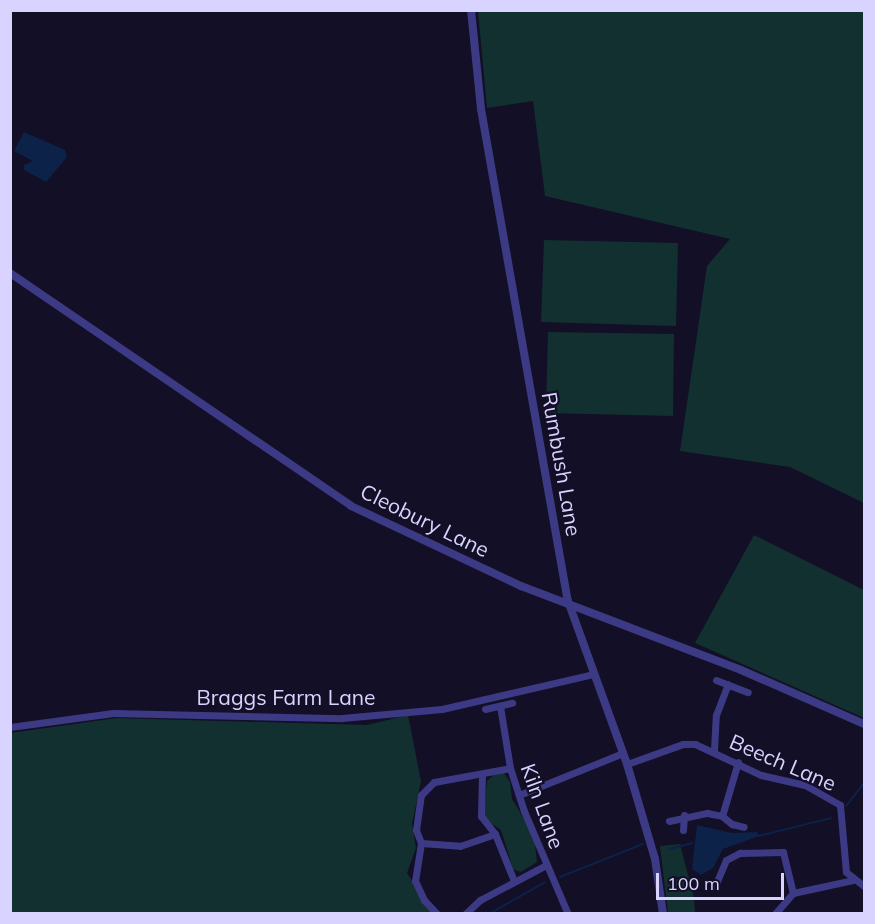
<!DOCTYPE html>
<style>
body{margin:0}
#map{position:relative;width:875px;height:924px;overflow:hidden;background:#130f26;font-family:Mulish,sans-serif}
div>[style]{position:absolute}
.green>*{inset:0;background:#12302f}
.water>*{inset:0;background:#0c2248}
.stream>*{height:2px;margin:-1px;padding:0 1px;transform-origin:1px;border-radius:1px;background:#0c2248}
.minor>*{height:7px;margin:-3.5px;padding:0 3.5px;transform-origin:3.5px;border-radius:3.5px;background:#3d3a85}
.tertiary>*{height:8px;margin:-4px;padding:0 4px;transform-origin:4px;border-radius:4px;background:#3d3a85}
span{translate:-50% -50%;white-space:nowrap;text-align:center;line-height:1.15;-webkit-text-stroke:4.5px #130f26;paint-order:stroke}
.street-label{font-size:21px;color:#d9d4ff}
.frame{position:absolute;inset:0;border:12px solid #d9d4ff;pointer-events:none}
.scale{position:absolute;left:656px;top:873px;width:128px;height:27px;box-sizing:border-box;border:3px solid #d9d4ff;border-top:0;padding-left:8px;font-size:18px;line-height:21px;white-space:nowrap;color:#d9d4ff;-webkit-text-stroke:4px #130f26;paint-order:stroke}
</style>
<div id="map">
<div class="green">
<i style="clip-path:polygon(478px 11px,864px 11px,864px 503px,790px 467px,680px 451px,707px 266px,730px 239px,545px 196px,533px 101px,487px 108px)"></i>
<i style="clip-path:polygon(544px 240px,678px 243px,676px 326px,541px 322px)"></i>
<i style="clip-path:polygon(548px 332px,674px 334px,673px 416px,546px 413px)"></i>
<i style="clip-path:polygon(754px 535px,864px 590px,864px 718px,695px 643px)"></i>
<i style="clip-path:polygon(408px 715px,421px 781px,412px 824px,416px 848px,407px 873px,420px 894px,440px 913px,11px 913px,10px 733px,117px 718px,367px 725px)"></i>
<i style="clip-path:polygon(496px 773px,504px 773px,510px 782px,512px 799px,534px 835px,537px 862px,521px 872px,513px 869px,501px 830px,486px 820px,484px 812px,487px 781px)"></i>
<i style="clip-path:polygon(680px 844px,694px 898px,695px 913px,668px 913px,660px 846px)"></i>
</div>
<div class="water">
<i style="clip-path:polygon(24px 132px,65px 150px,67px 157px,46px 182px,24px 170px,24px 165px,33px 161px,14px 151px)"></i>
<i style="clip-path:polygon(697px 825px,732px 833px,757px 832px,759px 836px,723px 849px,713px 868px,701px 875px,692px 869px)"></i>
</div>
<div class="stream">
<i style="left:846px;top:806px;width:29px;rotate:-52deg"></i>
<i style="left:759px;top:836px;width:74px;rotate:-14deg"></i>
<i style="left:670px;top:849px;width:23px;rotate:-15deg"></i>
<i style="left:560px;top:877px;width:89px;rotate:-21.7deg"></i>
<i style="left:489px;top:914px;width:64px;rotate:-29.7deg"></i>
</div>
<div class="minor">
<i style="left:716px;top:680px;width:34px;rotate:21deg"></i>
<i style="left:500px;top:706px;width:63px;rotate:80.8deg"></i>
<i style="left:510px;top:768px;width:45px;rotate:72deg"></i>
<i style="left:524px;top:811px;width:112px;rotate:66.9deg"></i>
<i style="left:485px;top:709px;width:28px;rotate:-13deg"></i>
<i style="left:10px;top:727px;width:104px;rotate:-7.7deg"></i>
<i style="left:113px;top:713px;width:229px;rotate:1.3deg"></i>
<i style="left:342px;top:718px;width:100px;rotate:-5.1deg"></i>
<i style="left:442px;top:709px;width:156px;rotate:-13deg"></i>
<i style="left:714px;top:750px;width:35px;rotate:-87deg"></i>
<i style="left:716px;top:715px;width:33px;rotate:-69deg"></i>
<i style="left:738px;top:762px;width:56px;rotate:106.5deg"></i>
<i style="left:722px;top:816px;width:13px;rotate:39deg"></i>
<i style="left:732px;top:824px;width:12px;rotate:14deg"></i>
<i style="left:627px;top:764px;width:59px;rotate:-19.7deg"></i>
<i style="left:683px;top:744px;width:12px"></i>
<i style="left:695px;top:744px;width:73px;rotate:25.2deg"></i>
<i style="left:761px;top:775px;width:45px;rotate:12.8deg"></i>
<i style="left:805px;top:785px;width:40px;rotate:29.7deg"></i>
<i style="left:840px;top:805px;width:67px;rotate:84.9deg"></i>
<i style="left:846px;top:872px;width:23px;rotate:38deg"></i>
<i style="left:482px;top:774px;width:42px;rotate:91.4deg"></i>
<i style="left:481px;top:816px;width:23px;rotate:52deg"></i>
<i style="left:495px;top:834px;width:51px;rotate:68deg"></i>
<i style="left:519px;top:795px;width:112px;rotate:-22deg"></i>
<i style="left:669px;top:821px;width:39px;rotate:-12deg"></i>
<i style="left:707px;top:813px;width:15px;rotate:11deg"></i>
<i style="left:683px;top:830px;width:15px;rotate:-86deg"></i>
<i style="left:421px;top:843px;width:39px;rotate:4deg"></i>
<i style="left:460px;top:846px;width:37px;rotate:-19deg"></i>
<i style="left:715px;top:886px;width:28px;rotate:-67deg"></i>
<i style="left:726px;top:860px;width:16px;rotate:-27deg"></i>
<i style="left:740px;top:853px;width:43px;rotate:-1.3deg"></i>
<i style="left:783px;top:852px;width:42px;rotate:76.3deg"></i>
<i style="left:793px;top:893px;width:28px;rotate:131deg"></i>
<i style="left:793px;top:893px;width:61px;rotate:-12.2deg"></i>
<i style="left:437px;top:914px;width:19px;rotate:-133deg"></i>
<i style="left:424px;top:900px;width:21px;rotate:-115deg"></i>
<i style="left:415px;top:881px;width:38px;rotate:-81deg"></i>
<i style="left:421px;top:843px;width:14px;rotate:-111deg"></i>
<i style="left:416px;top:830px;width:35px;rotate:-82deg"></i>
<i style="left:421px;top:795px;width:18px;rotate:-45deg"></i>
<i style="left:434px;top:782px;width:77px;rotate:-10.4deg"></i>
<i style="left:465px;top:914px;width:21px;rotate:-43deg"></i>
<i style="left:480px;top:900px;width:75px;rotate:-27.9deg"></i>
</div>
<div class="tertiary">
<i style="left:471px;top:10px;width:100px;rotate:84.2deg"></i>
<i style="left:481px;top:109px;width:500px;rotate:80deg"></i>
<i style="left:568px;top:601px;width:173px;rotate:70.1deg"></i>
<i style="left:627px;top:764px;width:99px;rotate:73.6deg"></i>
<i style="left:655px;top:859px;width:56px;rotate:81.7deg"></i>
<i style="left:10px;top:273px;width:413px;rotate:34.3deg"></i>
<i style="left:351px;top:506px;width:188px;rotate:25.2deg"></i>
<i style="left:521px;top:586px;width:235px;rotate:20.9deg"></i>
<i style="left:741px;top:670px;width:134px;rotate:23.7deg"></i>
</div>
<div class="street-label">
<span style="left:562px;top:464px;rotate:80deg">Rumbush Lane</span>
<span style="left:425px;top:520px;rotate:26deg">Cleobury Lane</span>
<span style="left:286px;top:697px">Braggs Farm Lane</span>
<span style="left:783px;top:762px;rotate:23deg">Beech Lane</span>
<span style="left:543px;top:806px;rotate:70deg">Kiln Lane</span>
</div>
<div class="frame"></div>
<div class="scale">100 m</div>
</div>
